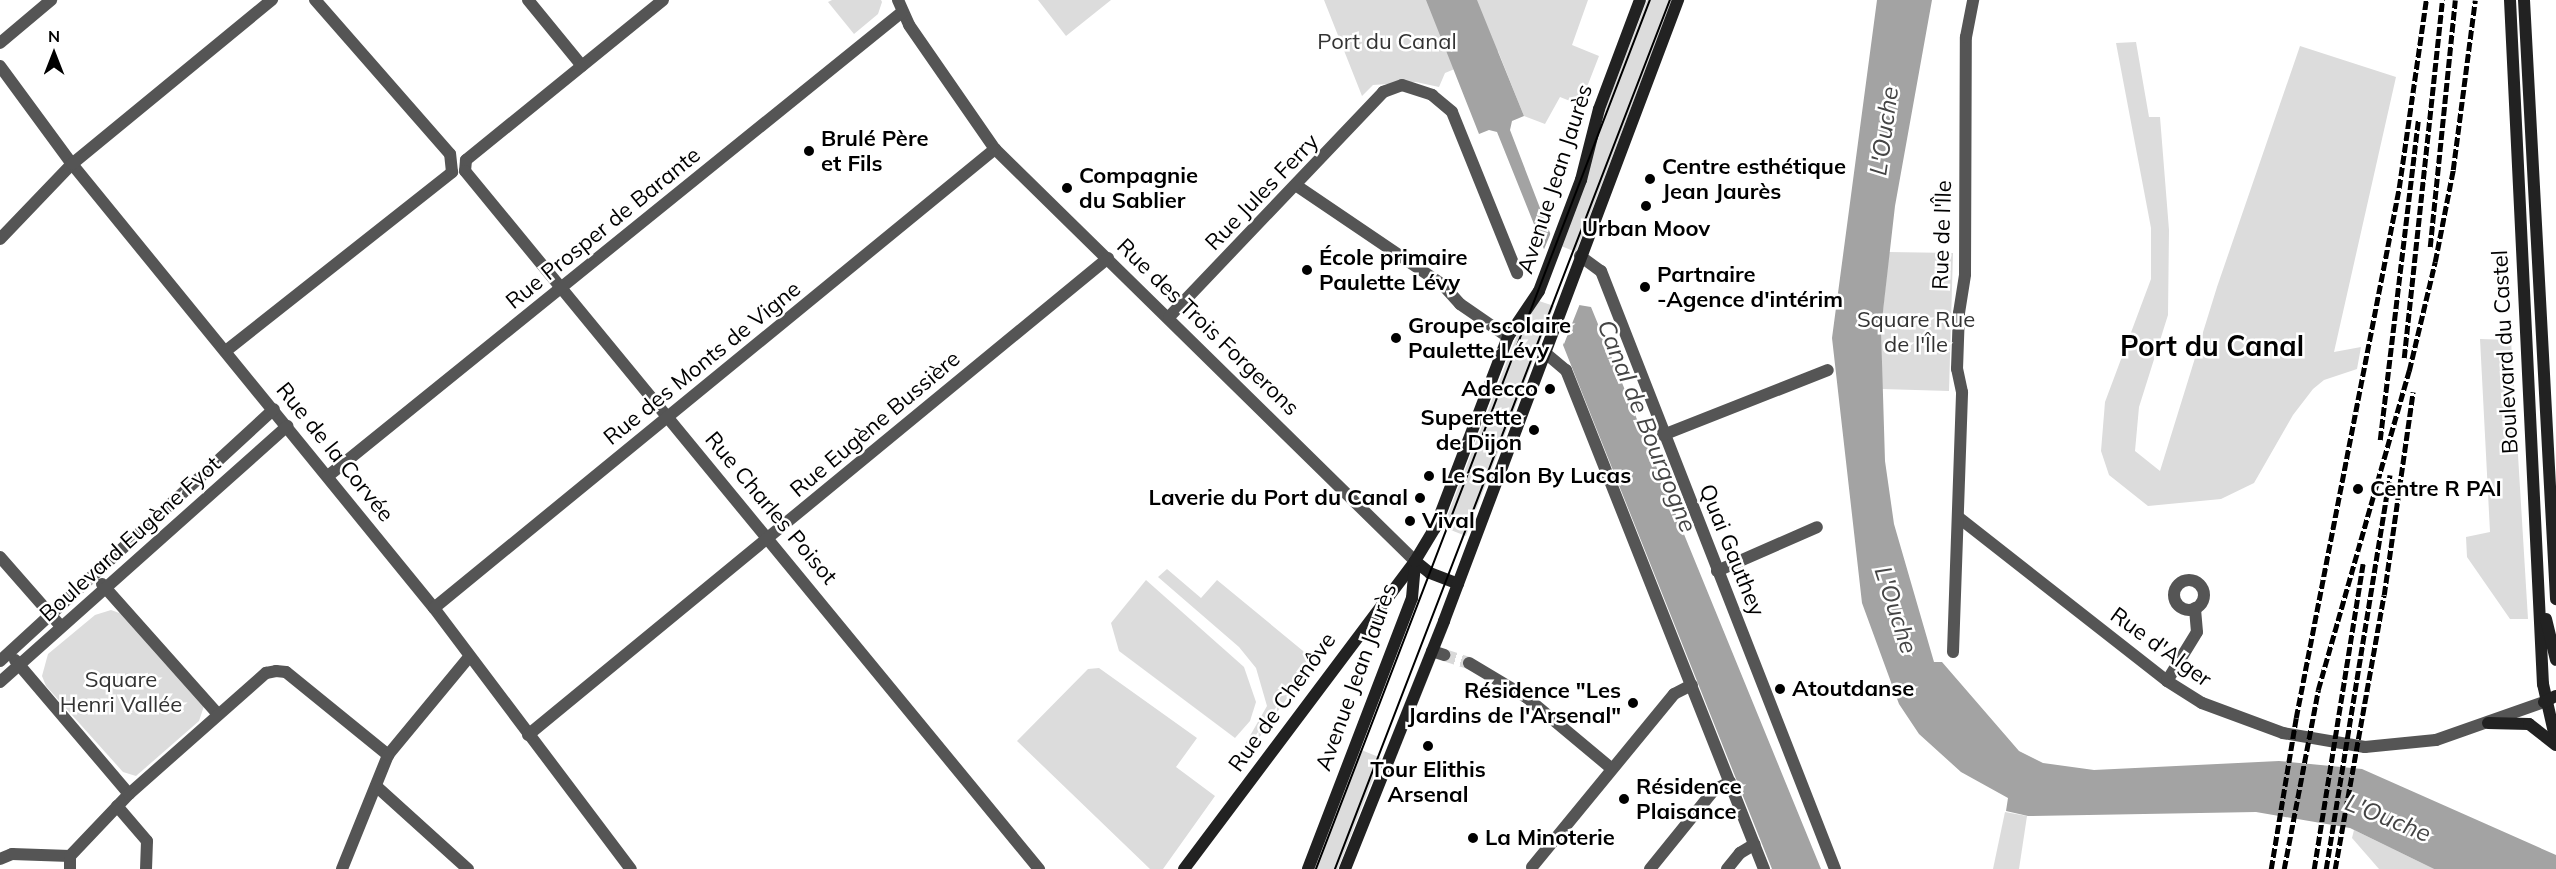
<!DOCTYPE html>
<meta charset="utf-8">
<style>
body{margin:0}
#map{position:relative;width:2556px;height:869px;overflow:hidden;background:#fff;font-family:Mulish,sans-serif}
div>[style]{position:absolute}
.green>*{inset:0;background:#dcdcdc}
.water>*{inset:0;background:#a3a3a3}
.pier>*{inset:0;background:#fff}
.street-tunnel>*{height:12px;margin-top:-6px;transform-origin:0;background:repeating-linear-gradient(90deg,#d9d9d9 0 12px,transparent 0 18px)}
.street>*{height:12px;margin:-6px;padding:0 6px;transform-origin:6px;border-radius:6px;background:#555}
.street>.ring{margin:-6px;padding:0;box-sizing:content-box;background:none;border:12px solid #555;border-radius:50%}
.secondary>*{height:12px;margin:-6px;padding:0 6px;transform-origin:6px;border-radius:6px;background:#222}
.tram>*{height:1.5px;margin:-0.75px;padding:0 0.75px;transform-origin:0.75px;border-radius:0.75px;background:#000}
.rail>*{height:4.5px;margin-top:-2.25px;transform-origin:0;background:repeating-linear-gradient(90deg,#000 0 9px,transparent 0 12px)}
.dots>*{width:16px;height:16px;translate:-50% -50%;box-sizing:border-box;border:3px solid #fff;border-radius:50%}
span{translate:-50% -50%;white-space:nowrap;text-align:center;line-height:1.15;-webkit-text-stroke:5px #fff;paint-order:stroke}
.park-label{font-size:22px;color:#333}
.poi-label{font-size:22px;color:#000;font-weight:700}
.left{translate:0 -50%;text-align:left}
.right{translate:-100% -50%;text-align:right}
.street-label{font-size:22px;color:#000}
.water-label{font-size:24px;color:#444;font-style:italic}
.district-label{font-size:28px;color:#000;font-weight:700}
.north{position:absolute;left:24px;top:24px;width:60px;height:60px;-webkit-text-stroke:4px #fff;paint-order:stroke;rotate:0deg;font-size:16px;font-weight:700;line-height:24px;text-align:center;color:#000}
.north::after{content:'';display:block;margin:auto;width:21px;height:27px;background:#000;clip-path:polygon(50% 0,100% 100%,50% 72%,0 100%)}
</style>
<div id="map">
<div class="green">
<i style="clip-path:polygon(832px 0,881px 0,882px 2px,878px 14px,854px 34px,828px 2px)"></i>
<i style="clip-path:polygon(1038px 0,1111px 0,1066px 36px)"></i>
<i style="clip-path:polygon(1324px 0,1588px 0,1572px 45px,1599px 56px,1580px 105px,1560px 97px,1545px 124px,1524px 116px,1498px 51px,1445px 73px,1439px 87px,1416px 82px,1373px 85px,1362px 96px)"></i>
<i style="clip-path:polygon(1647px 0,1672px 0,1576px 252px,1561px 246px,1602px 117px)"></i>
<i style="clip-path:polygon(2136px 42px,2149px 117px,2160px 117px,2169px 230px,2168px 315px,2139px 407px,2135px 451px,2160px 471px,2217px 287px,2300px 46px,2396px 77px,2334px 352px,2361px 347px,2357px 369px,2324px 380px,2313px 389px,2293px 415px,2254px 483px,2221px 499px,2148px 506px,2109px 475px,2101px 451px,2105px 402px,2151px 279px,2151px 228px,2116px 43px)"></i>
<i style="clip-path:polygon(1889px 252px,1953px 253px,1949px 391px,1882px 389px,1881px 329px)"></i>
<i style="clip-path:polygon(1539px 301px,1554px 306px,1466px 536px,1443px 527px,1519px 330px)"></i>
<i style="clip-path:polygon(2480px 339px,2511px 340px,2528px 619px,2510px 619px,2467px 557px,2466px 537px,2490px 532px)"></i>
<i style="clip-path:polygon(1167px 569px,1201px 598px,1217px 580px,1314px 660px,1254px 745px,1243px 748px,1267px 706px,1256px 668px,1239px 647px,1158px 577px)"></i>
<i style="clip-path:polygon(1146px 580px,1244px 667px,1256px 702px,1250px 721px,1235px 738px,1119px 651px,1111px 623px)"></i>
<i style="clip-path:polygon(111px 610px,122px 614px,204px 706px,199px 721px,136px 776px,123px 772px,46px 686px,42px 676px,48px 654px,95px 615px)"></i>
<i style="clip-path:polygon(1099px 668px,1197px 738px,1176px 767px,1215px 796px,1163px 869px,1150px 869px,1017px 741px,1088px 669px)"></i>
<i style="clip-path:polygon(1359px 749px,1381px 758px,1338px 869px,1313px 869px)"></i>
<i style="clip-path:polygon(2005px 812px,2027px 816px,2019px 869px,1993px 869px)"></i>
<i style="clip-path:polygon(2354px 830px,2434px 869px,2379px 869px,2352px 838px)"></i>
</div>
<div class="water">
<i style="clip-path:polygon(1426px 0,1477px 0,1524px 116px,1512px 121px,1510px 130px,1540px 208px,1579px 305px,1591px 307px,1821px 869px,1772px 869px,1563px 345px,1572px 319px,1497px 132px,1489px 130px,1479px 134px)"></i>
<i style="clip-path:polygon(1877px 0,1932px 0,1895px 206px,1881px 329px,1885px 461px,1894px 524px,1934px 662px,1942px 662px,2019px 751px,2043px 763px,2094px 770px,2279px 761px,2362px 769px,2556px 855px,2556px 869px,2434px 869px,2350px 828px,2256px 812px,2028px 816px,2006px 811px,2008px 798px,1961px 772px,1919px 734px,1899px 704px,1862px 603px,1832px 338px)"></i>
</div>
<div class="pier">
<i style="clip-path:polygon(1552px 230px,1581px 301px,1564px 344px,1562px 339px,1569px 320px,1542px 254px)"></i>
</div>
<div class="street-tunnel">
<i style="left:1444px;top:655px;width:26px;rotate:18deg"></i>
</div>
<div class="street">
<i style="left:528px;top:0;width:85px;rotate:50.7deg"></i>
<i style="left:663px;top:0;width:254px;rotate:140.9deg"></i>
<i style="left:466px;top:160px;width:11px;rotate:95deg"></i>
<i style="left:465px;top:171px;width:904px;rotate:50.57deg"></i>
<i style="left:898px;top:0;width:27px;rotate:66deg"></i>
<i style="left:909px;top:25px;width:151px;rotate:55.3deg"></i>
<i style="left:995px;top:149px;width:588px;rotate:44.45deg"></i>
<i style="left:0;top:43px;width:67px;rotate:-40.1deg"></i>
<i style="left:0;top:66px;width:122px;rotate:53.7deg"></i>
<i style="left:72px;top:164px;width:573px;rotate:50.81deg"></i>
<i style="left:434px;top:608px;width:327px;rotate:53deg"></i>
<i style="left:1297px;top:186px;width:175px;rotate:34.1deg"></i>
<i style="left:1442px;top:284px;width:27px;rotate:48deg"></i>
<i style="left:1460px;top:304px;width:58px;rotate:34.5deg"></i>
<i style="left:0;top:239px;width:104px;rotate:-46.2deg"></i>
<i style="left:72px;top:164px;width:259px;rotate:-39.4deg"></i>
<i style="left:1580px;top:256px;width:26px;rotate:36deg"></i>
<i style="left:1601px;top:271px;width:642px;rotate:68.63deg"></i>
<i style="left:1169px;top:317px;width:311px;rotate:-46.4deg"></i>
<i style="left:1383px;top:92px;width:20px;rotate:-20deg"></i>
<i style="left:1402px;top:85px;width:32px;rotate:18deg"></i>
<i style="left:1432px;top:95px;width:26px;rotate:40deg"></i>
<i style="left:1452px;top:112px;width:174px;rotate:68deg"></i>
<i style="left:227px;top:350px;width:287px;rotate:-38.3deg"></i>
<i style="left:452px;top:172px;width:18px;rotate:-96deg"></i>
<i style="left:450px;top:154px;width:205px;rotate:-131.2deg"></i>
<i style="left:1543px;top:351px;width:30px;rotate:40deg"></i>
<i style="left:1566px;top:370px;width:537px;rotate:68.36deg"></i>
<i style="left:1663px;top:435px;width:177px;rotate:-21.5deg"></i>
<i style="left:328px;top:476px;width:738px;rotate:-38.95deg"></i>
<i style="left:1958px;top:517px;width:266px;rotate:38.1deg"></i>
<i style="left:2167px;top:681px;width:41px;rotate:32.2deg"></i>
<i style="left:2202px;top:703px;width:86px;rotate:20.3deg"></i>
<i style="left:2283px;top:733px;width:83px;rotate:9.7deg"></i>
<i style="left:2365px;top:747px;width:71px;rotate:-5.6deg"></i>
<i style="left:2436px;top:740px;width:114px;rotate:-19.4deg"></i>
<i style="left:0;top:557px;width:88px;rotate:48.7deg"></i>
<i style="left:1717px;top:571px;width:109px;rotate:-23.7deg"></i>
<i class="ring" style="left:2174px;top:580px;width:18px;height:18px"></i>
<i style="left:102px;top:584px;width:174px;rotate:48.3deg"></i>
<i style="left:434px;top:608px;width:725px;rotate:-39.29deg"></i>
<i style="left:1432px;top:651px;width:13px;rotate:18deg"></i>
<i style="left:1953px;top:652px;width:260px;rotate:-88deg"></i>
<i style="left:1962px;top:392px;width:24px;rotate:-102deg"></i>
<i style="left:1957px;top:369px;width:56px;rotate:-88deg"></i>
<i style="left:1959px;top:313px;width:39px;rotate:-81deg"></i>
<i style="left:1965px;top:274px;width:237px;rotate:-89.8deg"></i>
<i style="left:1966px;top:37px;width:38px;rotate:-79deg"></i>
<i style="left:15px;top:660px;width:176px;rotate:49.6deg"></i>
<i style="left:0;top:661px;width:372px;rotate:-42.6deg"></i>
<i style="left:1469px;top:663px;width:66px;rotate:30.8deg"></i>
<i style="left:1526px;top:697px;width:112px;rotate:39.9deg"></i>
<i style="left:2167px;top:681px;width:57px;rotate:-58.5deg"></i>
<i style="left:2197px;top:632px;width:24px;rotate:-95deg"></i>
<i style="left:0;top:682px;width:385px;rotate:-41.7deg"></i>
<i style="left:528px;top:735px;width:751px;rotate:-39.43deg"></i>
<i style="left:376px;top:786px;width:124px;rotate:42.1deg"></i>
<i style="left:117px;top:806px;width:46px;rotate:49.4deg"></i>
<i style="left:147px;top:841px;width:28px;rotate:92deg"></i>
<i style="left:70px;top:856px;width:13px;rotate:90deg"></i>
<i style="left:0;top:859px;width:13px;rotate:-23deg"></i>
<i style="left:12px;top:854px;width:58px;rotate:2deg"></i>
<i style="left:70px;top:856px;width:86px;rotate:-46.4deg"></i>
<i style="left:129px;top:794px;width:183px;rotate:-41.5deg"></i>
<i style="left:266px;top:673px;width:10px;rotate:-11deg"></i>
<i style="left:276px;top:671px;width:10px;rotate:6deg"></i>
<i style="left:286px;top:672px;width:132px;rotate:39.1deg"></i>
<i style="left:1532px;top:867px;width:224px;rotate:-50.6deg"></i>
<i style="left:1674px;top:694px;width:20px;rotate:-27deg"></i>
<i style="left:342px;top:869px;width:123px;rotate:-68deg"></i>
<i style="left:388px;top:755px;width:127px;rotate:-50.4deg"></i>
<i style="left:1650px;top:869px;width:102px;rotate:-51deg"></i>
<i style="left:1714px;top:790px;width:18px;rotate:-27deg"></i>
<i style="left:1727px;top:869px;width:21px;rotate:-51deg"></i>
<i style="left:1740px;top:853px;width:17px;rotate:-31deg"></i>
</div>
<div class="secondary">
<i style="left:2510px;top:0;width:685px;rotate:87.24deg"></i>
<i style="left:2543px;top:684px;width:58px;rotate:77.2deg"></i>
<i style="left:2524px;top:0;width:600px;rotate:86.94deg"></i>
<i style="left:1415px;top:561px;width:19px;rotate:39deg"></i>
<i style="left:1430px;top:573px;width:30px;rotate:21deg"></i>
<i style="left:2546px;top:619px;width:42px;rotate:76.3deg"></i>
<i style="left:2544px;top:702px;width:13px;rotate:-27deg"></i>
<i style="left:2488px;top:723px;width:41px;rotate:1.4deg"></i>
<i style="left:2529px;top:724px;width:34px;rotate:38deg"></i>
<i style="left:1184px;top:869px;width:385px;rotate:-53.1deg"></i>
<i style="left:1308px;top:869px;width:290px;rotate:-69deg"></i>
<i style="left:1412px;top:598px;width:37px;rotate:-85deg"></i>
<i style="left:1415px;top:561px;width:39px;rotate:-59deg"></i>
<i style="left:1435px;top:528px;width:204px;rotate:-69.1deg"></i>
<i style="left:1508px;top:337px;width:55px;rotate:-56deg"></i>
<i style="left:1539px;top:291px;width:119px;rotate:-69.3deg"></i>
<i style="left:1581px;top:180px;width:73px;rotate:-75.8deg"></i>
<i style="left:1599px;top:109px;width:116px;rotate:-69.4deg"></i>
<i style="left:1345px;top:869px;width:267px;rotate:-68.2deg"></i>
<i style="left:1444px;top:621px;width:664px;rotate:-69.35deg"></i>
</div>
<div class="tram">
<i style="left:1316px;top:869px;width:931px;rotate:-68.98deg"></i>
<i style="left:1335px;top:869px;width:931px;rotate:-68.92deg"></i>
</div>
<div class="rail">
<i style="left:2430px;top:247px;width:248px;rotate:-84.2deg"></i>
<i style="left:2404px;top:358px;width:360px;rotate:-83.9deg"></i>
<i style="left:2380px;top:440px;width:322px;rotate:-83.2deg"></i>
<i style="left:2271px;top:869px;width:153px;rotate:-80.6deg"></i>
<i style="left:2296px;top:718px;width:540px;rotate:-79deg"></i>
<i style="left:2399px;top:188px;width:190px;rotate:-81.8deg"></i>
<i style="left:2284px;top:869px;width:182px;rotate:-79.2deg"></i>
<i style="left:2318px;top:690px;width:332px;rotate:-74.1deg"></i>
<i style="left:2409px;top:371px;width:112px;rotate:-76.6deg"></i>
<i style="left:2435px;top:262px;width:94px;rotate:-78.9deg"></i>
<i style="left:2453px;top:170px;width:171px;rotate:-82.6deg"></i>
<i style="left:2314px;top:869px;width:309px;rotate:-80.9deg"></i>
<i style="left:2326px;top:869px;width:399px;rotate:-80.8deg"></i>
<i style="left:2335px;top:869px;width:278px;rotate:-79.9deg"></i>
<i style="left:2384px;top:595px;width:205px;rotate:-81.9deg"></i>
</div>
<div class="dots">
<i style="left:809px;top:151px;background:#000"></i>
<i style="left:1650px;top:179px;background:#000"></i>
<i style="left:1067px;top:188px;background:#000"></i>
<i style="left:1646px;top:206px;background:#000"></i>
<i style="left:1307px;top:270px;background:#000"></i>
<i style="left:1645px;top:287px;background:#000"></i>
<i style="left:1396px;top:338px;background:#000"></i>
<i style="left:1550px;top:389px;background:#000"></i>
<i style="left:1534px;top:430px;background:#000"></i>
<i style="left:1429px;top:476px;background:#000"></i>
<i style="left:2358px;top:489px;background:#000"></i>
<i style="left:1420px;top:498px;background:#000"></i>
<i style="left:1410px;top:521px;background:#000"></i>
<i style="left:1780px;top:689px;background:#000"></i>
<i style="left:1633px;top:703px;background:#000"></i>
<i style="left:1428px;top:746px;background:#000"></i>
<i style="left:1624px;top:799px;background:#000"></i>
<i style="left:1473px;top:838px;background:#000"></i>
</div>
<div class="park-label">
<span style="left:1387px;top:42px">Port du Canal</span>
<span style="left:1916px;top:332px">Square Rue<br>de l'Île</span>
<span style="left:121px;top:692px">Square<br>Henri Vallée</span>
</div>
<div class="poi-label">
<span class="left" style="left:821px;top:151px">Brulé Père<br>et Fils</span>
<span class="left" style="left:1662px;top:179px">Centre esthétique<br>Jean Jaurès</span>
<span class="left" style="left:1079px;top:188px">Compagnie<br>du Sablier</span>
<span style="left:1646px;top:229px">Urban Moov</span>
<span class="left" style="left:1319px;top:270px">École primaire<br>Paulette Lévy</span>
<span class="left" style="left:1657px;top:287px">Partnaire<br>-Agence d'intérim</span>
<span class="left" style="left:1408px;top:338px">Groupe scolaire<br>Paulette Lévy</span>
<span class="right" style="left:1538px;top:389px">Adecco</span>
<span class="right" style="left:1522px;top:430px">Superette<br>de Dijon</span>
<span class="left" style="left:1441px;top:476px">Le Salon By Lucas</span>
<span class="left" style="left:2370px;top:489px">Centre R PAI</span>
<span class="right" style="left:1408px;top:498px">Laverie du Port du Canal</span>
<span class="left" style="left:1422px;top:521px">Vival</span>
<span class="left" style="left:1792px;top:689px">Atoutdanse</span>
<span class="right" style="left:1621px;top:703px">Résidence "Les<br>Jardins de l'Arsenal"</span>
<span style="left:1428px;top:782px">Tour Elithis<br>Arsenal</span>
<span class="left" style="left:1636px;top:799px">Résidence<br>Plaisance</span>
<span class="left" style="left:1485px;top:838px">La Minoterie</span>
</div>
<div class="street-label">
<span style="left:1555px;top:179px;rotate:-72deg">Avenue Jean Jaurès</span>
<span style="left:1262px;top:192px;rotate:-46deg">Rue Jules Ferry</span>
<span style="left:603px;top:228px;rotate:-39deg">Rue Prosper de Barante</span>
<span style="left:1942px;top:235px;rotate:-88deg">Rue de l'Île</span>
<span style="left:1208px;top:327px;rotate:44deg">Rue des Trois Forgerons</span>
<span style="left:2505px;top:352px;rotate:-93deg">Boulevard du Castel</span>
<span style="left:702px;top:363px;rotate:-39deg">Rue des Monts de Vigne</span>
<span style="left:875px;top:424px;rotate:-40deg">Rue Eugène Bussière</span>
<span style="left:335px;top:452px;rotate:51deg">Rue de la Corvée</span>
<span style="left:771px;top:508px;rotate:50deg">Rue Charles Poisot</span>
<span style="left:130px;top:539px;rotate:-42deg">Boulevard Eugène Fyot</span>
<span style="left:1732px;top:550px;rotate:68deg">Quai Gauthey</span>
<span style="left:2161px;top:647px;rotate:36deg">Rue d'Alger</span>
<span style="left:1356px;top:677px;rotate:-70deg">Avenue Jean Jaurès</span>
<span style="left:1282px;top:702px;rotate:-54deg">Rue de Chenôve</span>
</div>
<div class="water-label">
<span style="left:1884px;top:131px;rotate:-82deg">L'Ouche</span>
<span style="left:1647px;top:426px;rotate:68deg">Canal de Bourgogne</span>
<span style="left:1896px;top:610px;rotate:72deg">L'Ouche</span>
<span style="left:2388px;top:818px;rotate:22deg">L'Ouche</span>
</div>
<div class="district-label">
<span style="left:2212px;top:346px">Port du Canal</span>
</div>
<div class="north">N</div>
</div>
